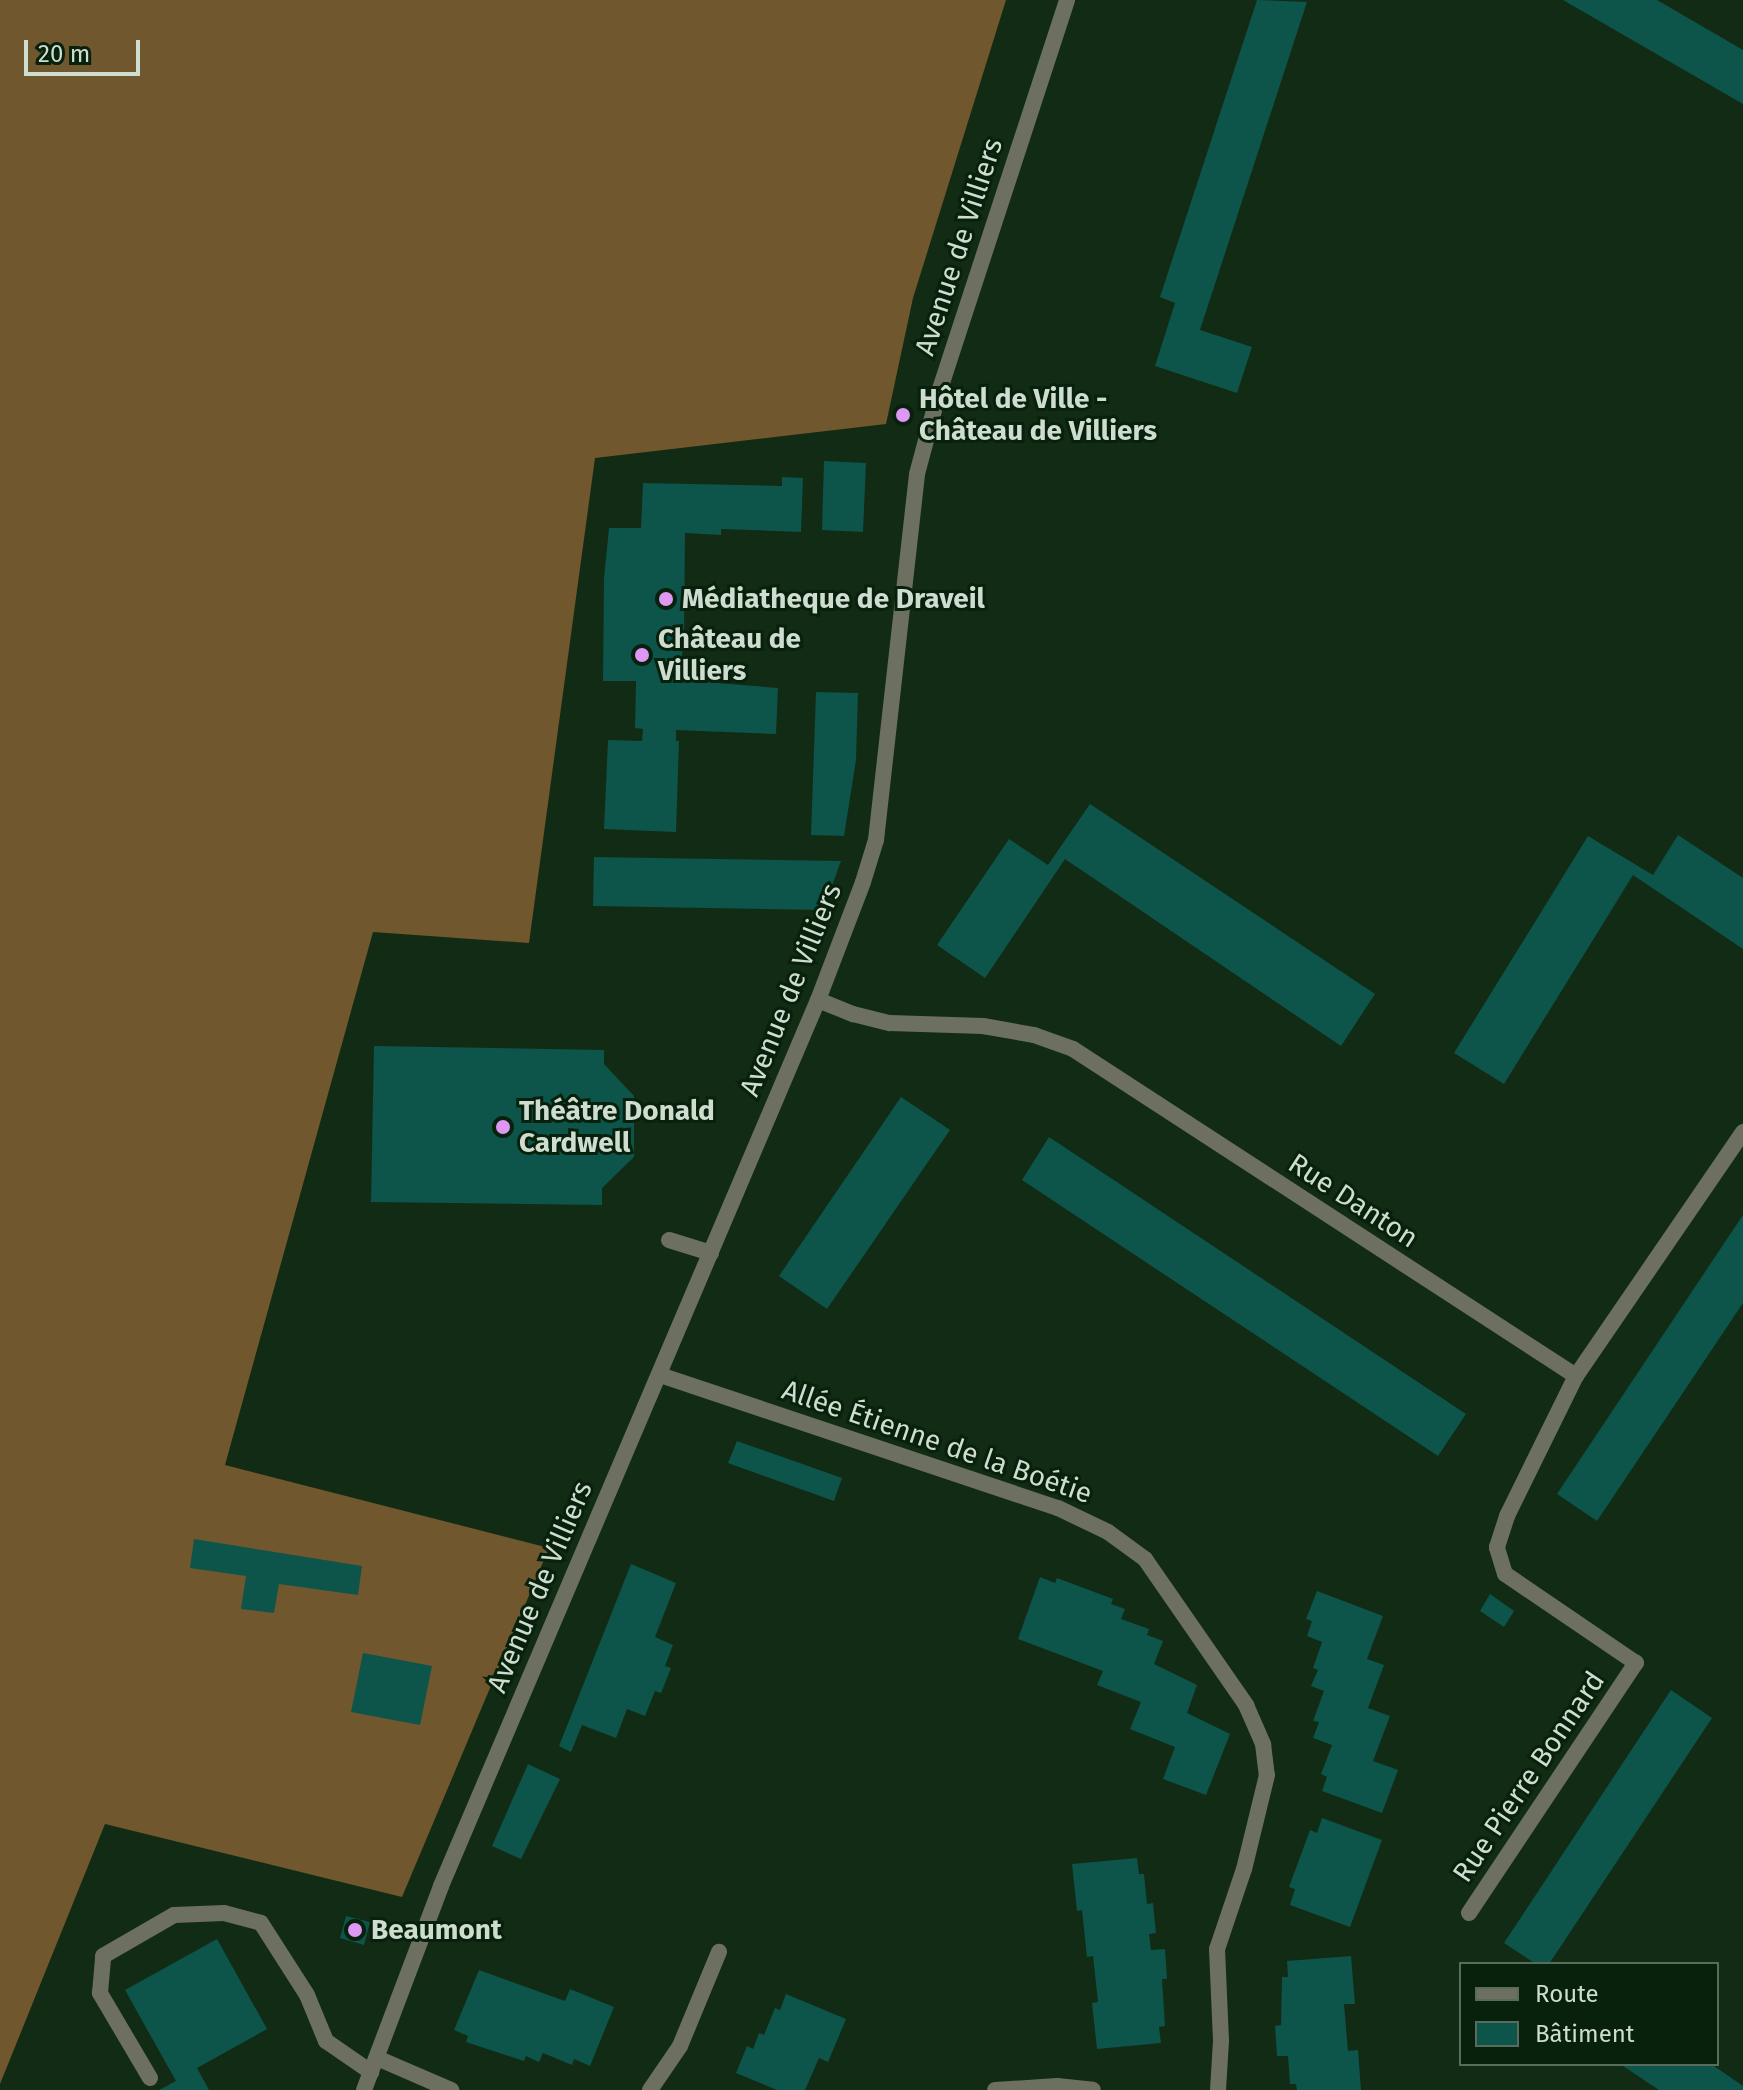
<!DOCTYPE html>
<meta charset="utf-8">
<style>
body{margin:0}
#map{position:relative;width:1743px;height:2090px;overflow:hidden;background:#122b15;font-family:"Fira Sans",sans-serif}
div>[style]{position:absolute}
.forest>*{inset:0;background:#71572d}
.building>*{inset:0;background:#0d544a}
.service>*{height:16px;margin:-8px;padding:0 8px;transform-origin:8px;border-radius:8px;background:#6d6f60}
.minor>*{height:16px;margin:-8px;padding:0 8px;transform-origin:8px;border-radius:8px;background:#6d6f60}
.dots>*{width:22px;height:22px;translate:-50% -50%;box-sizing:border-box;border:4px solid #08210c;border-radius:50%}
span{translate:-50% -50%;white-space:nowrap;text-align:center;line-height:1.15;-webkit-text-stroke:6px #08210c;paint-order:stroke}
.street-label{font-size:28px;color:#ceddcf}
.poi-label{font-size:28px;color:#ceddcf;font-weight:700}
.left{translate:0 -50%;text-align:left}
.legend{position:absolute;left:1459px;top:1962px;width:260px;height:104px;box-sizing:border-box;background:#08210c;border:2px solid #576c5a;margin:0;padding:10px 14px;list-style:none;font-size:24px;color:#ceddcf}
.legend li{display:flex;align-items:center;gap:16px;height:40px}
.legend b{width:40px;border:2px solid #576c5a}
.scale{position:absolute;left:24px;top:40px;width:116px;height:36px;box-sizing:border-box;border:4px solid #ceddcf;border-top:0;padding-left:10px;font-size:24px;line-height:28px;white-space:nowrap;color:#ceddcf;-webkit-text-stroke:6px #08210c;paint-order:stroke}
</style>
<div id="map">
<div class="forest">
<i style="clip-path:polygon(0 0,1006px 0,913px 298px,886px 424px,595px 458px,529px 943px,373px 932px,225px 1465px,549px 1548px,402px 1897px,105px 1824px,0 2084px)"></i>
</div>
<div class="building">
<i style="clip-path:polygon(1257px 0,1307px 2px,1200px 330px,1252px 347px,1237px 393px,1155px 366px,1175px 303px,1160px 297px)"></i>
<i style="clip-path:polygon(1563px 0,1657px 0,1743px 50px,1743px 104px)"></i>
<i style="clip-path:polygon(824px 461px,866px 463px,863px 532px,822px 530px)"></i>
<i style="clip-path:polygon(782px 477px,803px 478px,801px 532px,721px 529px,721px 535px,685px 533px,684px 631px,680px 680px,778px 688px,776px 734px,676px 730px,676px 741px,679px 741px,676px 832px,604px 829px,608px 740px,642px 741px,643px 729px,635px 728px,636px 681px,603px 681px,604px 578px,609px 528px,641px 528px,643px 483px,782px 486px)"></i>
<i style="clip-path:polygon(816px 692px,858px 693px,856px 760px,844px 836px,811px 835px)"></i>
<i style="clip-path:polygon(1090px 804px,1375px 994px,1341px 1046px,1065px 859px,985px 978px,937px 945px,1009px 839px,1048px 865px)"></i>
<i style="clip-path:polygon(1678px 835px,1743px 878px,1743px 949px,1633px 875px,1504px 1084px,1454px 1053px,1588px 836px,1653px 875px)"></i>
<i style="clip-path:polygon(594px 857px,841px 861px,823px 910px,593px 906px)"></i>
<i style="clip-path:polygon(374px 1046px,604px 1050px,604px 1064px,634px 1096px,634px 1157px,602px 1188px,602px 1205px,371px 1202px)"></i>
<i style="clip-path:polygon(901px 1097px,950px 1130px,827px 1309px,779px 1276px)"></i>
<i style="clip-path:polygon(1049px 1137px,1466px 1414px,1438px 1456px,1022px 1180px)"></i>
<i style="clip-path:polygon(1743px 1215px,1743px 1303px,1597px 1521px,1557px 1494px)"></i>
<i style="clip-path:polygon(737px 1441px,842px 1478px,834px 1501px,728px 1463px)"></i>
<i style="clip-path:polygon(194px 1539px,362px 1566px,358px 1595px,279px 1584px,274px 1613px,241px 1609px,246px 1576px,190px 1568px)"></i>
<i style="clip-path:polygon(631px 1564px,676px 1583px,655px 1637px,673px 1645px,665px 1666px,671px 1668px,661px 1693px,655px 1691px,645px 1716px,627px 1709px,616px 1738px,582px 1725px,571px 1752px,559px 1746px)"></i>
<i style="clip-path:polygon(1040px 1577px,1055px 1583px,1057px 1578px,1113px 1599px,1111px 1604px,1125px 1609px,1121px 1619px,1149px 1629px,1147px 1635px,1163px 1641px,1154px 1664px,1197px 1685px,1187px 1713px,1230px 1734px,1206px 1795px,1163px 1779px,1175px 1747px,1130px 1729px,1141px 1702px,1097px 1685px,1103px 1671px,1018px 1639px)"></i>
<i style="clip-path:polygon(1317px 1591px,1383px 1616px,1367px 1659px,1384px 1665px,1368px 1708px,1390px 1716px,1373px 1761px,1398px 1770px,1382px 1813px,1322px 1791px,1327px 1777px,1321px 1774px,1332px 1745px,1313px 1738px,1319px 1722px,1313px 1721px,1324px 1691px,1311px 1686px,1318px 1670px,1313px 1668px,1322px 1642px,1307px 1636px,1312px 1621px,1306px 1619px)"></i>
<i style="clip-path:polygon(1490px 1594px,1514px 1611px,1504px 1627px,1480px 1611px)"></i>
<i style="clip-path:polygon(363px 1653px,432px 1666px,420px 1725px,351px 1712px)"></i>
<i style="clip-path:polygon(1671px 1690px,1712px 1718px,1549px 1964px,1536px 1964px,1504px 1943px)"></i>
<i style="clip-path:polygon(528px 1764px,560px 1779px,521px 1859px,492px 1846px)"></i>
<i style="clip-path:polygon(1322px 1818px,1382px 1840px,1350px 1927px,1290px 1905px,1295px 1889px,1289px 1887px,1310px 1830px,1317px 1833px)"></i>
<i style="clip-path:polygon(1137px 1858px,1139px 1874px,1144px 1874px,1147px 1904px,1153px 1903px,1156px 1933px,1149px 1934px,1151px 1950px,1165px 1949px,1167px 1979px,1162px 1979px,1165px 2026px,1159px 2027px,1161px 2043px,1097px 2049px,1092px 2003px,1098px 2002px,1093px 1956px,1087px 1957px,1082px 1910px,1077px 1911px,1072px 1864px)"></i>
<i style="clip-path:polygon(346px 1916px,370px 1922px,364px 1945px,340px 1938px)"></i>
<i style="clip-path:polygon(217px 1939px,267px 2029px,197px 2068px,209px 2090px,159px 2090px,176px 2081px,125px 1990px)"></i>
<i style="clip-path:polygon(1351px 1956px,1355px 2004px,1344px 2004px,1348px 2051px,1358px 2050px,1361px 2090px,1297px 2090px,1296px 2084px,1290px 2084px,1288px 2056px,1277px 2056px,1275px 2026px,1281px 2025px,1282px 1977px,1288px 1977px,1287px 1961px)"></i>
<i style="clip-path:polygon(479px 1970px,565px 2001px,570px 1989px,614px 2007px,590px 2066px,574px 2059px,572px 2065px,543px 2053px,539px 2062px,526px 2056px,524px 2061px,466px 2042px,468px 2036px,454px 2030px)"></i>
<i style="clip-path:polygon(786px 1994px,846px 2019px,828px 2062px,819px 2058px,805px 2090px,777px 2090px,736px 2073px,747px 2046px,753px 2049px,759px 2033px,764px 2035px,775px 2008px,780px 2010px)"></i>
<i style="clip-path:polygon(1620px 2064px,1711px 2064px,1743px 2086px,1743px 2090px,1659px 2090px)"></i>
</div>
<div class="service">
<i style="left:669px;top:1240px;width:44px;rotate:17.2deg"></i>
<i style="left:150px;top:2078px;width:99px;rotate:-120.5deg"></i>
<i style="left:100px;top:1993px;width:37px;rotate:-85deg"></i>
<i style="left:103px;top:1956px;width:82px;rotate:-30deg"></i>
<i style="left:174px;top:1915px;width:50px;rotate:-2.3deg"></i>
<i style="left:224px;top:1913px;width:38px;rotate:15deg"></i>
<i style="left:261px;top:1923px;width:85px;rotate:57.4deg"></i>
<i style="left:307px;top:1995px;width:50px;rotate:67.6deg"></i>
<i style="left:326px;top:2041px;width:55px;rotate:34.6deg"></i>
</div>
<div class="minor">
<i style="left:818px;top:1000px;width:38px;rotate:22deg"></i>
<i style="left:853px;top:1014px;width:38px;rotate:14deg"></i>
<i style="left:890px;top:1023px;width:93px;rotate:1.8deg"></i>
<i style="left:983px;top:1026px;width:52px;rotate:10deg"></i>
<i style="left:1034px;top:1035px;width:41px;rotate:19.7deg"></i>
<i style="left:1073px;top:1049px;width:600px;rotate:33.03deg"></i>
<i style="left:1576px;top:1376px;width:296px;rotate:-55.6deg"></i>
<i style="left:660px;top:1375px;width:420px;rotate:18.5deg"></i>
<i style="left:1058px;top:1508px;width:55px;rotate:25.6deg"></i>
<i style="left:1108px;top:1532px;width:46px;rotate:36.1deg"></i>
<i style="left:1145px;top:1559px;width:178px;rotate:55.3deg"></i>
<i style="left:1246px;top:1705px;width:43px;rotate:66.4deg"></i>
<i style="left:1263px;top:1744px;width:31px;rotate:83deg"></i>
<i style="left:1267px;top:1775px;width:97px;rotate:103.7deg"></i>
<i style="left:1244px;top:1869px;width:84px;rotate:108.6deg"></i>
<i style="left:1217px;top:1949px;width:92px;rotate:87.5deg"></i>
<i style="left:1221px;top:2041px;width:49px;rotate:93.5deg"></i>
<i style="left:1469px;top:1913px;width:301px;rotate:-56.3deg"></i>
<i style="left:1636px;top:1663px;width:158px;rotate:-145.8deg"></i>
<i style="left:1505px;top:1574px;width:28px;rotate:-107deg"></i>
<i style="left:1497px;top:1547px;width:33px;rotate:-72deg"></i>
<i style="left:1507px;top:1516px;width:156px;rotate:-63.8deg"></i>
<i style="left:377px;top:2058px;width:81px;rotate:23.4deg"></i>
<i style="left:364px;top:2090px;width:218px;rotate:-69.3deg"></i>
<i style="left:441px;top:1886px;width:963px;rotate:-66.95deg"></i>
<i style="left:818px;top:1000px;width:126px;rotate:-69.1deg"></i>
<i style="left:863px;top:882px;width:44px;rotate:-72.8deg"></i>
<i style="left:876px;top:840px;width:368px;rotate:-83.6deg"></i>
<i style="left:917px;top:474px;width:85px;rotate:-75deg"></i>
<i style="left:939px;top:392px;width:412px;rotate:-71.9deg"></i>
<i style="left:650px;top:2090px;width:53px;rotate:-55.7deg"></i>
<i style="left:680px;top:2046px;width:102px;rotate:-67.5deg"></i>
<i style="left:995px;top:2090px;width:62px;rotate:-3.7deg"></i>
<i style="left:1057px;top:2086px;width:36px;rotate:6deg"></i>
</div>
<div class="dots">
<i style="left:903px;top:415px;background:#de98f3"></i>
<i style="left:666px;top:599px;background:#de98f3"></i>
<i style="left:642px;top:655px;background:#de98f3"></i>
<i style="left:503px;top:1127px;background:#de98f3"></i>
<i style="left:355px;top:1930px;background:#de98f3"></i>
</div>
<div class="street-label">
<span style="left:959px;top:247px;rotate:-72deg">Avenue de Villiers</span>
<span style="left:791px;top:990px;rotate:-68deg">Avenue de Villiers</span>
<span style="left:1353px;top:1201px;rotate:33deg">Rue Danton</span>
<span style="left:937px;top:1442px;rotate:19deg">Allée Étienne de la Boétie</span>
<span style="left:540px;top:1587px;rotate:-67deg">Avenue de Villiers</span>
<span style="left:1529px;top:1777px;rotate:-56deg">Rue Pierre Bonnard</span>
</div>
<div class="poi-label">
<span class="left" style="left:919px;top:415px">Hôtel de Ville -<br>Château de Villiers</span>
<span class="left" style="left:682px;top:599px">Médiatheque de Draveil</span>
<span class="left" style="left:658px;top:655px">Château de<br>Villiers</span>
<span class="left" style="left:519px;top:1127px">Théâtre Donald<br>Cardwell</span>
<span class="left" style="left:371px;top:1930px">Beaumont</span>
</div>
<ul class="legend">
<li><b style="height:10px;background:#6d6f60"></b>Route</li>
<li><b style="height:22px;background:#0d544a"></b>Bâtiment</li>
</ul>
<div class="scale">20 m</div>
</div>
